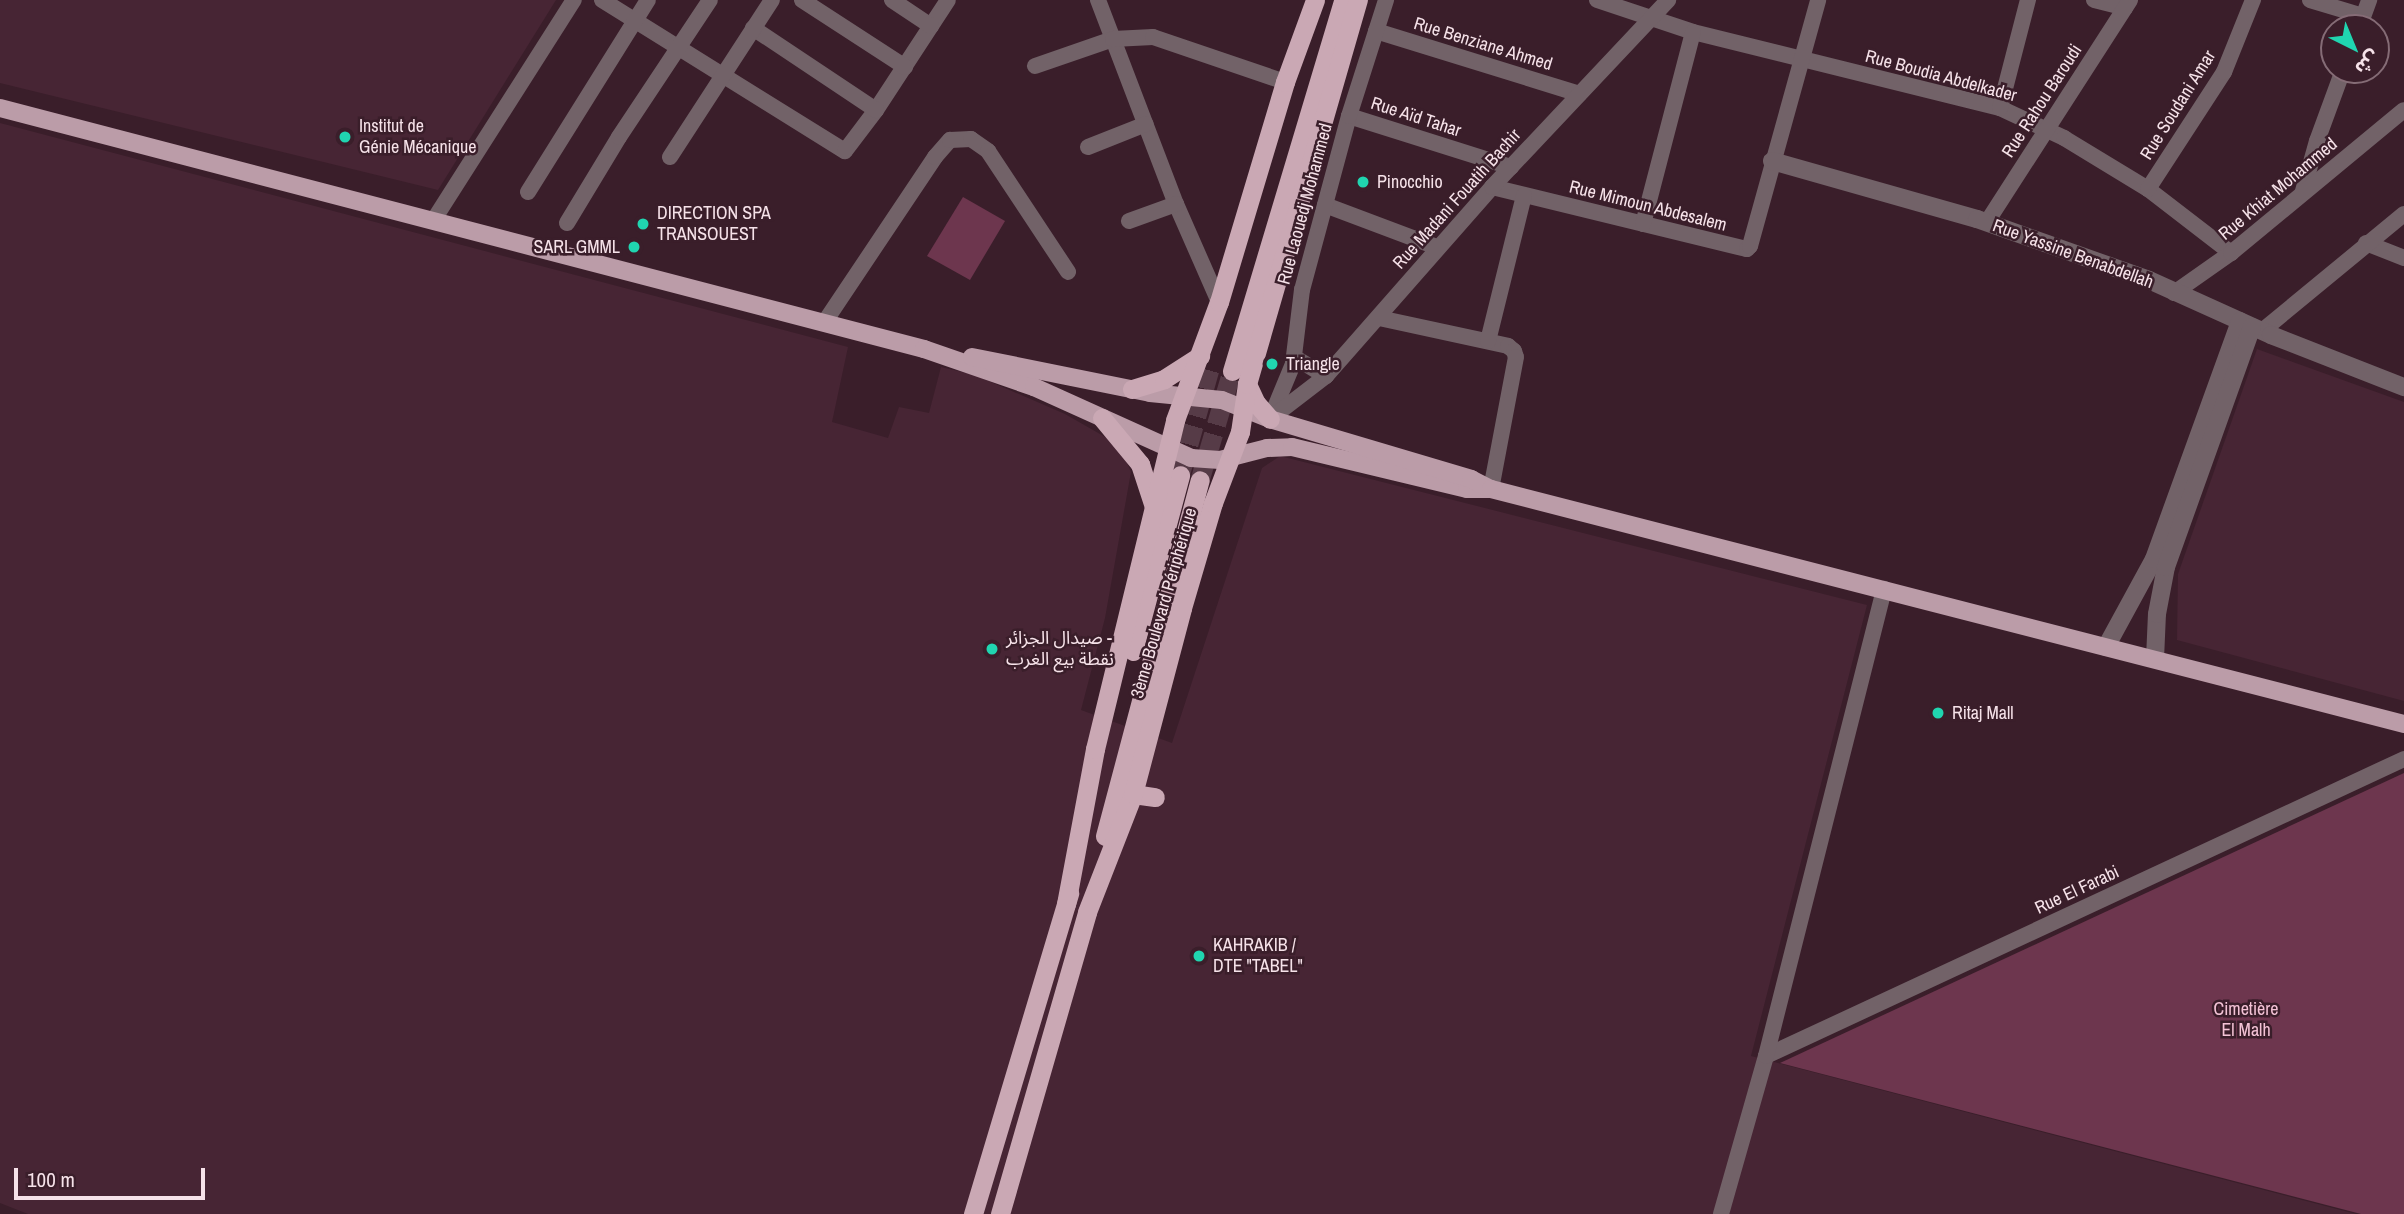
<!DOCTYPE html>
<meta charset="utf-8">
<style>
body{margin:0}
#map{position:relative;width:2404px;height:1214px;overflow:hidden;background:#3a1e2a;font-family:"Archivo Narrow","Noto Sans Arabic",sans-serif}
div>[style]{position:absolute}
.built>*{inset:0;background:#472534}
.green>*{inset:0;background:#6d364e}
.trunk-tunnel>*{height:19px;margin-top:-9.5px;transform-origin:0;background:repeating-linear-gradient(90deg,#563b47 0 19px,transparent 0 29px)}
.minor>*{height:16px;margin:-8px;padding:0 8px;transform-origin:8px;border-radius:8px;background:#726268}
.tertiary>*{height:18px;margin:-9px;padding:0 9px;transform-origin:9px;border-radius:9px;background:#726268}
.primary>*{height:18px;margin:-9px;padding:0 9px;transform-origin:9px;border-radius:9px;background:#bb9ca8}
.trunk>*{height:19px;margin:-9.5px;padding:0 9.5px;transform-origin:9.5px;border-radius:9.5px;background:#caa8b4}
.dots>*{width:19px;height:19px;translate:-50% -50%;box-sizing:border-box;border:4px solid #3a1e2a;border-radius:50%}
span{translate:-50% -50%;white-space:nowrap;text-align:center;line-height:1.15;-webkit-text-stroke:5px #3a1e2a;paint-order:stroke}
.street-label{font-size:18px;color:#f6e2e9}
.poi-label{font-size:18px;color:#f6e2e9}
.left{translate:0 -50%;text-align:left}
.right{translate:-100% -50%;text-align:right}
.park-label{font-size:18px;color:#f4c3d6}
.north{position:absolute;left:2320px;top:14px;width:70px;height:70px;box-sizing:border-box;background:#3a1e2a;border:2px solid #856c76;border-radius:50%;rotate:137deg;font-size:19px;font-weight:700;line-height:28px;text-align:center;color:#f6e2e9}
.north::after{content:'';display:block;margin:auto;width:24px;height:32px;background:#20d5b0;clip-path:polygon(50% 0,100% 100%,50% 72%,0 100%)}
.scale{position:absolute;left:14px;top:1168px;width:191px;height:32px;box-sizing:border-box;border:4px solid #f6e2e9;border-top:0;padding-left:9px;font-size:21px;line-height:24px;white-space:nowrap;color:#f6e2e9;-webkit-text-stroke:5px #3a1e2a;paint-order:stroke}
</style>
<div id="map">
<div class="built">
<i style="clip-path:polygon(0 0,556px 0,438px 190px,0 83px)"></i>
<i style="clip-path:polygon(0 123px,848px 347px,832px 422px,888px 438px,899px 407px,929px 413px,941px 367px,975px 375px,1065px 414px,1107px 438px,1125px 458px,1131px 472px,1105px 618px,1081px 710px,1172px 743px,1262px 468px,1280px 456px,1867px 605px,1751px 1056px,2356px 1214px,28px 1214px,0 1203px)"></i>
<i style="clip-path:polygon(2257px 349px,2404px 402px,2404px 701px,2177px 640px,2178px 574px)"></i>
</div>
<div class="green">
<i style="clip-path:polygon(963px 197px,1005px 221px,970px 280px,927px 256px)"></i>
<i style="clip-path:polygon(2404px 773px,2404px 1214px,2361px 1214px,1780px 1063px)"></i>
</div>
<div class="trunk-tunnel">
<i style="left:1181px;top:472px;width:107px;rotate:-74.3deg"></i>
<i style="left:1200px;top:480px;width:114px;rotate:-73.6deg"></i>
</div>
<div class="minor">
<i style="left:602px;top:0;width:286px;rotate:31.9deg"></i>
<i style="left:845px;top:151px;width:51px;rotate:-52.9deg"></i>
<i style="left:876px;top:110px;width:131px;rotate:-56.8deg"></i>
<i style="left:802px;top:0;width:123px;rotate:33deg"></i>
<i style="left:892px;top:0;width:47px;rotate:33.7deg"></i>
<i style="left:1098px;top:0;width:218px;rotate:69.1deg"></i>
<i style="left:1176px;top:204px;width:107px;rotate:66.3deg"></i>
<i style="left:1597px;top:0;width:101px;rotate:18.4deg"></i>
<i style="left:1693px;top:32px;width:316px;rotate:13.9deg"></i>
<i style="left:2000px;top:108px;width:71px;rotate:25.1deg"></i>
<i style="left:2064px;top:138px;width:98px;rotate:31.3deg"></i>
<i style="left:2148px;top:189px;width:105px;rotate:37.6deg"></i>
<i style="left:2094px;top:0;width:32px;rotate:14deg"></i>
<i style="left:2310px;top:0;width:55px;rotate:16.8deg"></i>
<i style="left:753px;top:28px;width:148px;rotate:33.7deg"></i>
<i style="left:2359px;top:28px;width:30px;rotate:-70deg"></i>
<i style="left:1376px;top:31px;width:213px;rotate:17.2deg"></i>
<i style="left:1035px;top:66px;width:83px;rotate:-19.1deg"></i>
<i style="left:1113px;top:39px;width:40px;rotate:-2.9deg"></i>
<i style="left:1153px;top:37px;width:139px;rotate:18.8deg"></i>
<i style="left:2000px;top:108px;width:112px;rotate:-75.5deg"></i>
<i style="left:1349px;top:116px;width:170px;rotate:17.5deg"></i>
<i style="left:1088px;top:147px;width:62px;rotate:-21.6deg"></i>
<i style="left:670px;top:157px;width:187px;rotate:-57deg"></i>
<i style="left:1492px;top:187px;width:262px;rotate:13.7deg"></i>
<i style="left:1747px;top:249px;width:4px;rotate:-45deg"></i>
<i style="left:1750px;top:246px;width:255px;rotate:-74.5deg"></i>
<i style="left:2148px;top:189px;width:140px;rotate:-57deg"></i>
<i style="left:2224px;top:72px;width:78px;rotate:-68.1deg"></i>
<i style="left:2303px;top:191px;width:52px;rotate:-74.4deg"></i>
<i style="left:2317px;top:141px;width:76px;rotate:-69.9deg"></i>
<i style="left:528px;top:192px;width:226px;rotate:-58deg"></i>
<i style="left:1325px;top:205px;width:120px;rotate:20.6deg"></i>
<i style="left:433px;top:221px;width:262px;rotate:-57.5deg"></i>
<i style="left:1129px;top:221px;width:50px;rotate:-19.9deg"></i>
<i style="left:1987px;top:222px;width:264px;rotate:-57.2deg"></i>
<i style="left:567px;top:223px;width:100px;rotate:-58.8deg"></i>
<i style="left:619px;top:137px;width:164px;rotate:-56.4deg"></i>
<i style="left:1643px;top:224px;width:198px;rotate:-75.4deg"></i>
<i style="left:2366px;top:243px;width:41px;rotate:21.5deg"></i>
<i style="left:2174px;top:293px;width:70px;rotate:-35.1deg"></i>
<i style="left:2231px;top:253px;width:224px;rotate:-39.6deg"></i>
<i style="left:1379px;top:318px;width:132px;rotate:12.2deg"></i>
<i style="left:1508px;top:346px;width:8px;rotate:40deg"></i>
<i style="left:1514px;top:351px;width:6px;rotate:72deg"></i>
<i style="left:1516px;top:357px;width:134px;rotate:100.7deg"></i>
<i style="left:824px;top:323px;width:200px;rotate:-56.2deg"></i>
<i style="left:935px;top:157px;width:23px;rotate:-49deg"></i>
<i style="left:950px;top:140px;width:21px;rotate:-3deg"></i>
<i style="left:971px;top:139px;width:21px;rotate:35deg"></i>
<i style="left:988px;top:151px;width:145px;rotate:56.5deg"></i>
<i style="left:2262px;top:331px;width:184px;rotate:-39.5deg"></i>
<i style="left:1488px;top:341px;width:150px;rotate:-76.1deg"></i>
<i style="left:1294px;top:357px;width:37px;rotate:31deg"></i>
<i style="left:1271px;top:417px;width:57px;rotate:-67.5deg"></i>
<i style="left:1293px;top:364px;width:75px;rotate:-83.1deg"></i>
<i style="left:1302px;top:290px;width:180px;rotate:-74.9deg"></i>
<i style="left:1349px;top:116px;width:122px;rotate:-72.3deg"></i>
<i style="left:1270px;top:419px;width:71px;rotate:-37.5deg"></i>
<i style="left:1326px;top:376px;width:252px;rotate:-48.7deg"></i>
<i style="left:1492px;top:187px;width:257px;rotate:-46.7deg"></i>
<i style="left:1766px;top:1056px;width:704px;rotate:-24.96deg"></i>
<i style="left:1721px;top:1214px;width:164px;rotate:-74.1deg"></i>
<i style="left:1766px;top:1056px;width:482px;rotate:-75.8deg"></i>
</div>
<div class="tertiary">
<i style="left:1772px;top:161px;width:213px;rotate:15.8deg"></i>
<i style="left:1977px;top:219px;width:182px;rotate:19.5deg"></i>
<i style="left:2149px;top:280px;width:134px;rotate:24.3deg"></i>
<i style="left:2271px;top:335px;width:143px;rotate:21.4deg"></i>
<i style="left:2106px;top:647px;width:100px;rotate:-61.4deg"></i>
<i style="left:2154px;top:559px;width:253px;rotate:-70.1deg"></i>
<i style="left:2155px;top:659px;width:45px;rotate:-87.5deg"></i>
<i style="left:2157px;top:614px;width:48px;rotate:-79.2deg"></i>
<i style="left:2166px;top:567px;width:255px;rotate:-70.3deg"></i>
</div>
<div class="primary">
<i style="left:0;top:108px;width:955px;rotate:14.62deg"></i>
<i style="left:924px;top:349px;width:116px;rotate:19.1deg"></i>
<i style="left:1034px;top:387px;width:172px;rotate:24.3deg"></i>
<i style="left:1191px;top:458px;width:29px;rotate:4deg"></i>
<i style="left:1220px;top:460px;width:49px;rotate:-14.3deg"></i>
<i style="left:1267px;top:448px;width:25px;rotate:-2deg"></i>
<i style="left:1292px;top:447px;width:180px;rotate:13.5deg"></i>
<i style="left:1467px;top:489px;width:24px"></i>
<i style="left:972px;top:357px;width:182px;rotate:11.4deg"></i>
<i style="left:1150px;top:393px;width:72px;rotate:5.6deg"></i>
<i style="left:1222px;top:400px;width:52px;rotate:21.6deg"></i>
<i style="left:1270px;top:419px;width:210px;rotate:16.6deg"></i>
<i style="left:1471px;top:479px;width:22px;rotate:27deg"></i>
<i style="left:1491px;top:489px;width:943px;rotate:14.43deg"></i>
</div>
<div class="trunk">
<i style="left:1232px;top:371px;width:387px;rotate:-73.3deg"></i>
<i style="left:1247px;top:384px;width:21px;rotate:65deg"></i>
<i style="left:1256px;top:403px;width:21px;rotate:49deg"></i>
<i style="left:1132px;top:389px;width:34px;rotate:-17deg"></i>
<i style="left:1164px;top:379px;width:43px;rotate:-32.6deg"></i>
<i style="left:1102px;top:418px;width:60px;rotate:50.4deg"></i>
<i style="left:1140px;top:464px;width:48px;rotate:71.9deg"></i>
<i style="left:1133px;top:651px;width:182px;rotate:-75deg"></i>
<i style="left:1133px;top:794px;width:22px;rotate:8deg"></i>
<i style="left:1105px;top:836px;width:368px;rotate:-75.1deg"></i>
<i style="left:1066px;top:904px;width:158px;rotate:-79.4deg"></i>
<i style="left:1095px;top:749px;width:339px;rotate:-76.3deg"></i>
<i style="left:1175px;top:420px;width:126px;rotate:-69.6deg"></i>
<i style="left:1219px;top:302px;width:230px;rotate:-73.3deg"></i>
<i style="left:1285px;top:82px;width:87px;rotate:-69.9deg"></i>
<i style="left:973px;top:1214px;width:335px;rotate:-73.3deg"></i>
<i style="left:1000px;top:1214px;width:314px;rotate:-73.9deg"></i>
<i style="left:1087px;top:912px;width:127px;rotate:-68.7deg"></i>
<i style="left:1133px;top:794px;width:192px;rotate:-75.2deg"></i>
<i style="left:1182px;top:608px;width:109px;rotate:-73.6deg"></i>
<i style="left:1213px;top:503px;width:76px;rotate:-69.2deg"></i>
<i style="left:1240px;top:432px;width:49px;rotate:-81.7deg"></i>
<i style="left:1247px;top:384px;width:400px;rotate:-73.9deg"></i>
</div>
<div class="dots">
<i style="left:345px;top:137px;background:#20d5b0"></i>
<i style="left:1363px;top:182px;background:#20d5b0"></i>
<i style="left:643px;top:224px;background:#20d5b0"></i>
<i style="left:634px;top:247px;background:#20d5b0"></i>
<i style="left:1272px;top:364px;background:#20d5b0"></i>
<i style="left:992px;top:649px;background:#20d5b0"></i>
<i style="left:1938px;top:713px;background:#20d5b0"></i>
<i style="left:1199px;top:956px;background:#20d5b0"></i>
</div>
<div class="street-label">
<span style="left:1483px;top:44px;rotate:17deg">Rue Benziane Ahmed</span>
<span style="left:1941px;top:76px;rotate:15deg">Rue Boudia Abdelkader</span>
<span style="left:2042px;top:101px;rotate:-57deg">Rue Rahou Baroudi</span>
<span style="left:2178px;top:105px;rotate:-58deg">Rue Soudani Amar</span>
<span style="left:1416px;top:117px;rotate:18deg">Rue Aïd Tahar</span>
<span style="left:2278px;top:189px;rotate:-40deg">Rue Khiat Mohammed</span>
<span style="left:1457px;top:199px;rotate:-48deg">Rue Madani Fouatih Bachir</span>
<span style="left:1305px;top:204px;rotate:-75deg">Rue Laouedj Mohammed</span>
<span style="left:1648px;top:206px;rotate:14deg">Rue Mimoun Abdesalem</span>
<span style="left:2073px;top:254px;rotate:20deg">Rue Yassine Benabdellah</span>
<span style="left:1164px;top:603px;rotate:-74deg">3ème Boulevard Périphérique</span>
<span style="left:2077px;top:890px;rotate:-25deg">Rue El Farabi</span>
</div>
<div class="poi-label">
<span class="left" style="left:359px;top:137px">Institut de<br>Génie Mécanique</span>
<span class="left" style="left:1377px;top:182px">Pinocchio</span>
<span class="left" style="left:657px;top:224px">DIRECTION SPA<br>TRANSOUEST</span>
<span class="right" style="left:620px;top:247px">SARL GMML</span>
<span class="left" style="left:1286px;top:364px">Triangle</span>
<span class="left" style="left:1006px;top:649px">صيدال الجزائر -<br>نقطة بيع الغرب</span>
<span class="left" style="left:1952px;top:713px">Ritaj Mall</span>
<span class="left" style="left:1213px;top:956px">KAHRAKIB /<br>DTE "TABEL"</span>
</div>
<div class="park-label">
<span style="left:2246px;top:1020px">Cimetière<br>El Malh</span>
</div>
<div class="north">ش</div>
<div class="scale">100 m</div>
</div>
